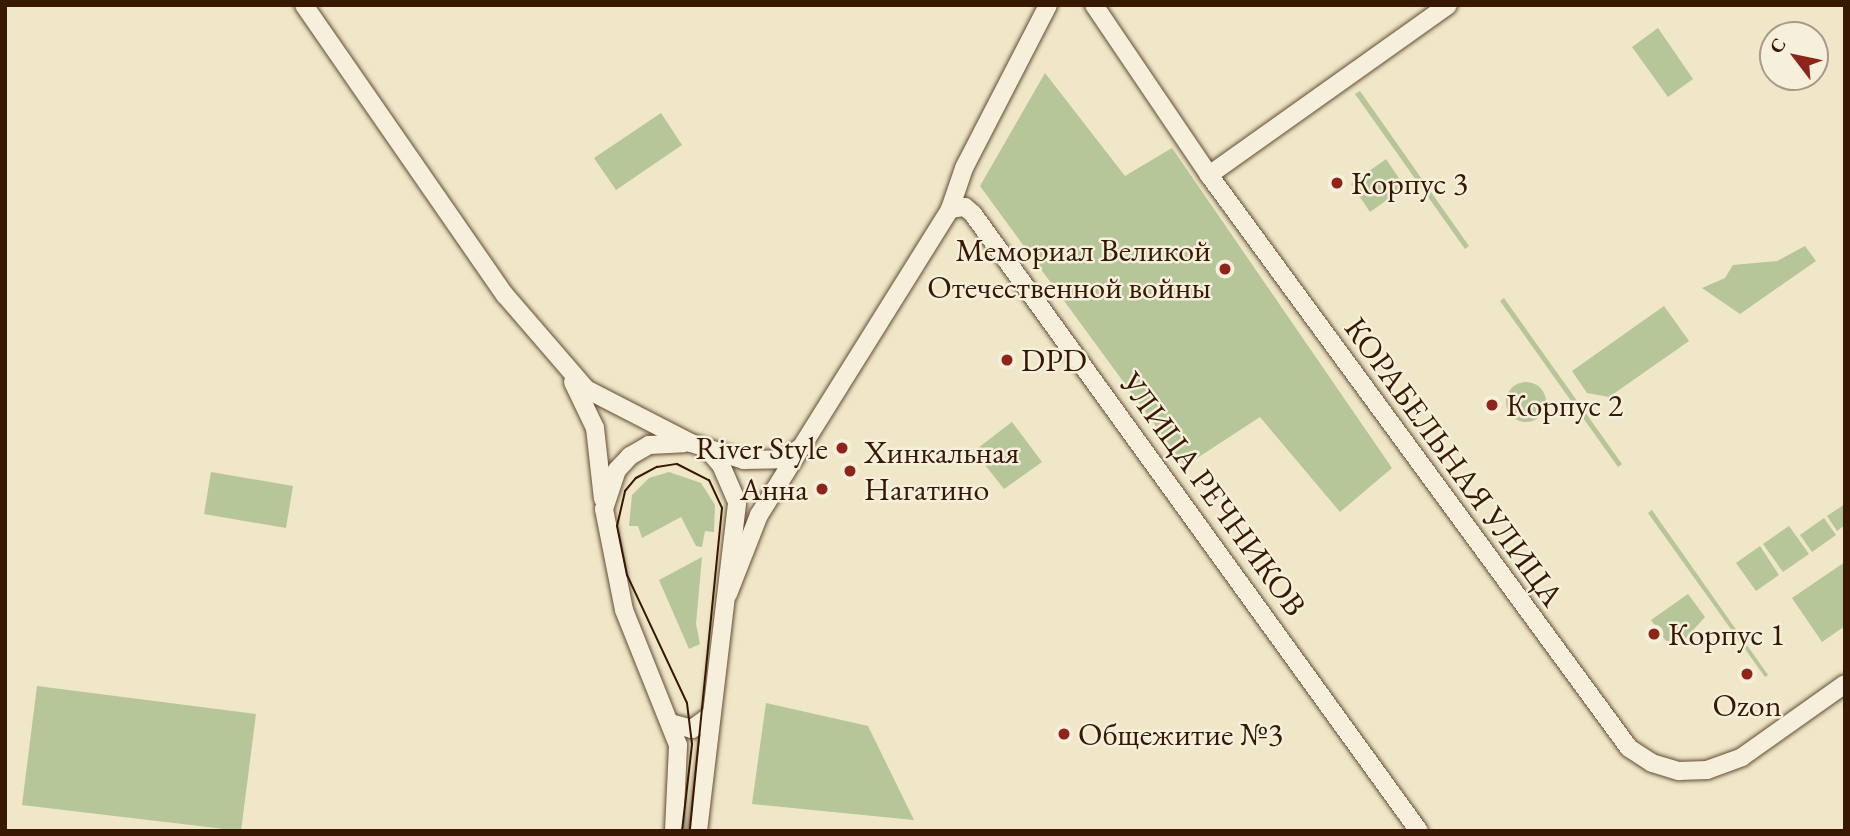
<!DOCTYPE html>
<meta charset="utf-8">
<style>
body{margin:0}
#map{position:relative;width:1850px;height:836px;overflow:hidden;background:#efe7c7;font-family:"EB Garamond",serif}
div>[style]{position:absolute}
.green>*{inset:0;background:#b6c698}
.round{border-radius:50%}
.roads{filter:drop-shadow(0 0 2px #644c34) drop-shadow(0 0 2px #644c34)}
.minor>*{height:18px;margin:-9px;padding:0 9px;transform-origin:9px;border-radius:9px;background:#f5efdb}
.tram>*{height:2px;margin:-1px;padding:0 1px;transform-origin:1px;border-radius:1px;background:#361803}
.dots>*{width:19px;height:19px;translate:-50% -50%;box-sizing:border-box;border:4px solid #f5efdb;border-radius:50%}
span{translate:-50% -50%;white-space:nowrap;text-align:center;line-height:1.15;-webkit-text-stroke:5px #f5efdb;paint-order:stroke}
.poi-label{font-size:32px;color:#361803}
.left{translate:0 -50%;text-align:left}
.right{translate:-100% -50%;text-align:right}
.street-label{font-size:32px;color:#361803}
.frame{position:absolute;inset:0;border:7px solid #361803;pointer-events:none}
.north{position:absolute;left:1759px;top:21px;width:70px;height:70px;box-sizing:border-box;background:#f5efdb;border:2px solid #a99985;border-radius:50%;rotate:302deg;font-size:19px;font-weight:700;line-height:28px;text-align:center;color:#361803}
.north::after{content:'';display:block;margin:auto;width:24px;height:32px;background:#8f2418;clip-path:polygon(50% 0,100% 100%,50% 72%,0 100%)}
</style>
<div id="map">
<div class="green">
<i style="clip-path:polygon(1658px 28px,1693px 79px,1668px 97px,1632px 47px)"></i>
<i style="clip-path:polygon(1045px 73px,1125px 176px,1172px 148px,1392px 468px,1340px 512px,1260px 417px,1185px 466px,980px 186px)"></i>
<i style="clip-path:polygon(1360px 91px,1469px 246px,1465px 249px,1355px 94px)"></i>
<i style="clip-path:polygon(661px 113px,682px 145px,616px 190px,594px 158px)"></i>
<i style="clip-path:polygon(1386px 159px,1405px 187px,1370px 212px,1351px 184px)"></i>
<i style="clip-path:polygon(1805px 246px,1816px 261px,1740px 314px,1702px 288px,1725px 278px,1733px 265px,1777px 261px)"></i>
<i style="clip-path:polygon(1504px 298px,1622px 464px,1618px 467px,1500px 301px)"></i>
<i style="clip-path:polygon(1664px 306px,1689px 341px,1609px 397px,1587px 393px,1572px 371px)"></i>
<i class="round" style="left:1506px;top:382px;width:40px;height:40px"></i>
<i style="clip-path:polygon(1012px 422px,1042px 462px,1004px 489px,974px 451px)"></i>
<i style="clip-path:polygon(211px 472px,293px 486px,286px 528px,204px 514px)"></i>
<i style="clip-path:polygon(669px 472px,701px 483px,715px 505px,714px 532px,705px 531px,702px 547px,696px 546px,681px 517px,642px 538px,638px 526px,629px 526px,632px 495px,649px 478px)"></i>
<i style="clip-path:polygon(1845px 504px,1845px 525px,1837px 531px,1827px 516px)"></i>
<i style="clip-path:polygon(1652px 510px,1768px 675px,1765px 677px,1648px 513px)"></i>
<i style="clip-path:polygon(1824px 518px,1836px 535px,1812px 552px,1800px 535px)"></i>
<i style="clip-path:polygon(1789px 526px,1809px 554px,1783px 572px,1763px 544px)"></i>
<i style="clip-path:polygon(1760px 546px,1779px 575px,1756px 591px,1736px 563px)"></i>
<i style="clip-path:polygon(702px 557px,696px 624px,700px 644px,689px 649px,659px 580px)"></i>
<i style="clip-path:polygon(1845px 562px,1845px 626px,1822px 642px,1792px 598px)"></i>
<i style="clip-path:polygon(1688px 594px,1705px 617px,1685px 639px,1666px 641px,1651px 620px)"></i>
<i style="clip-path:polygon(37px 686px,256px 714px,241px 831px,22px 805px)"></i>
<i style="clip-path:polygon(766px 703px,868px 726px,914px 820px,752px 804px)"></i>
</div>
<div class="roads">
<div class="minor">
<i style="left:304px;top:5px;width:353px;rotate:55.3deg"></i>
<i style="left:505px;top:295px;width:124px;rotate:49.2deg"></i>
<i style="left:586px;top:389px;width:118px;rotate:27.2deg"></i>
<i style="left:691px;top:443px;width:56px;rotate:17.8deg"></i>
<i style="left:744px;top:460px;width:39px;rotate:-1deg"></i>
<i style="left:783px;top:459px;width:24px;rotate:-33deg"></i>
<i style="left:1094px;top:5px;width:205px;rotate:55.9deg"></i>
<i style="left:1209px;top:175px;width:710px;rotate:53.76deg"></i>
<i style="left:1629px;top:748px;width:27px;rotate:33deg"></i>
<i style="left:1652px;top:763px;width:28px;rotate:17deg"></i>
<i style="left:1679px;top:771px;width:28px;rotate:-2deg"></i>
<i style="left:1707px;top:770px;width:37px;rotate:-20deg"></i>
<i style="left:1742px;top:757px;width:126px;rotate:-35.3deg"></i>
<i style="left:1209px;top:175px;width:293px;rotate:-35.4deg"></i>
<i style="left:950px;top:209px;width:15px;rotate:-8deg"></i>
<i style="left:965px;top:207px;width:11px;rotate:41deg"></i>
<i style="left:973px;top:214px;width:761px;rotate:54.14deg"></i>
<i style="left:573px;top:382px;width:51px;rotate:64.4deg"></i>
<i style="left:595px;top:428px;width:71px;rotate:83.6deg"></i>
<i style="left:728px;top:594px;width:85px;rotate:-68.6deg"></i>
<i style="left:759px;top:515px;width:361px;rotate:-58deg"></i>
<i style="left:950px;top:209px;width:43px;rotate:-71.1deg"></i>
<i style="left:964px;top:168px;width:183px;rotate:-62.7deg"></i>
<i style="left:670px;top:723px;width:23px;rotate:15deg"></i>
<i style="left:692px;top:729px;width:24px;rotate:-36deg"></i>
<i style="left:674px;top:831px;width:86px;rotate:-87.3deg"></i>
<i style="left:678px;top:745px;width:145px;rotate:-111.8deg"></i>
<i style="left:624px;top:610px;width:103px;rotate:-101.2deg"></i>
<i style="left:604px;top:509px;width:41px;rotate:-71.6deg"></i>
<i style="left:617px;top:470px;width:19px;rotate:-47deg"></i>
<i style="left:630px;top:456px;width:22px;rotate:-30deg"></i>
<i style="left:649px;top:445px;width:35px;rotate:-3deg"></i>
<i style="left:698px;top:831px;width:331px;rotate:-83.2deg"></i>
<i style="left:737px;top:502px;width:40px;rotate:-113.4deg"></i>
<i style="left:721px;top:465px;width:21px;rotate:-131deg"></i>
</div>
</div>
<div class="tram">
<i style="left:682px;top:831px;width:88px;rotate:-83.4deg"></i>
<i style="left:692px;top:744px;width:41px;rotate:-97deg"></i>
<i style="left:687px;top:703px;width:141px;rotate:-115.1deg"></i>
<i style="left:627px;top:575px;width:50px;rotate:-101.5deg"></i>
<i style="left:617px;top:526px;width:36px;rotate:-77deg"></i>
<i style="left:625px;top:491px;width:17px;rotate:-50deg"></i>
<i style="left:636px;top:478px;width:24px;rotate:-28deg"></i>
<i style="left:657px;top:467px;width:20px;rotate:-9deg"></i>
<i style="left:677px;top:464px;width:36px;rotate:27deg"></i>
<i style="left:709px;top:480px;width:31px;rotate:65deg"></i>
<i style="left:722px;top:508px;width:325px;rotate:95.7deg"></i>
</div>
<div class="dots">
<i style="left:1337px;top:183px;background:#8f2418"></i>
<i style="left:1225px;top:269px;background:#8f2418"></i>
<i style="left:1007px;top:360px;background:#8f2418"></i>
<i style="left:1492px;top:405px;background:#8f2418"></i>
<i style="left:842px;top:448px;background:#8f2418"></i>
<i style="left:850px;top:471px;background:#8f2418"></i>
<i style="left:822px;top:489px;background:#8f2418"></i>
<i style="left:1654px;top:634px;background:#8f2418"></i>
<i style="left:1747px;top:674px;background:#8f2418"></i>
<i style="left:1064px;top:734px;background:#8f2418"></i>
</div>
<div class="poi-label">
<span class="left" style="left:1351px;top:183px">Корпус 3</span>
<span class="right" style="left:1211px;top:269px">Мемориал Великой<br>Отечественной войны</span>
<span class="left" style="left:1021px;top:360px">DPD</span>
<span class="left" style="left:1506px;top:405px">Корпус 2</span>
<span class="right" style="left:828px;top:448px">River Style</span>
<span class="left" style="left:864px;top:471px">Хинкальная<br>Нагатино</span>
<span class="right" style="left:808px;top:489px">Анна</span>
<span class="left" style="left:1668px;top:634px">Корпус 1</span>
<span style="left:1747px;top:705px">Ozon</span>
<span class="left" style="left:1078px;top:734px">Общежитие №3</span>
</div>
<div class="street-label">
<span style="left:1454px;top:462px;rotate:54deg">КОРАБЕЛЬНАЯ УЛИЦА</span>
<span style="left:1213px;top:494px;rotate:54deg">УЛИЦА РЕЧНИКОВ</span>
</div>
<div class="frame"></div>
<div class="north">С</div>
</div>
